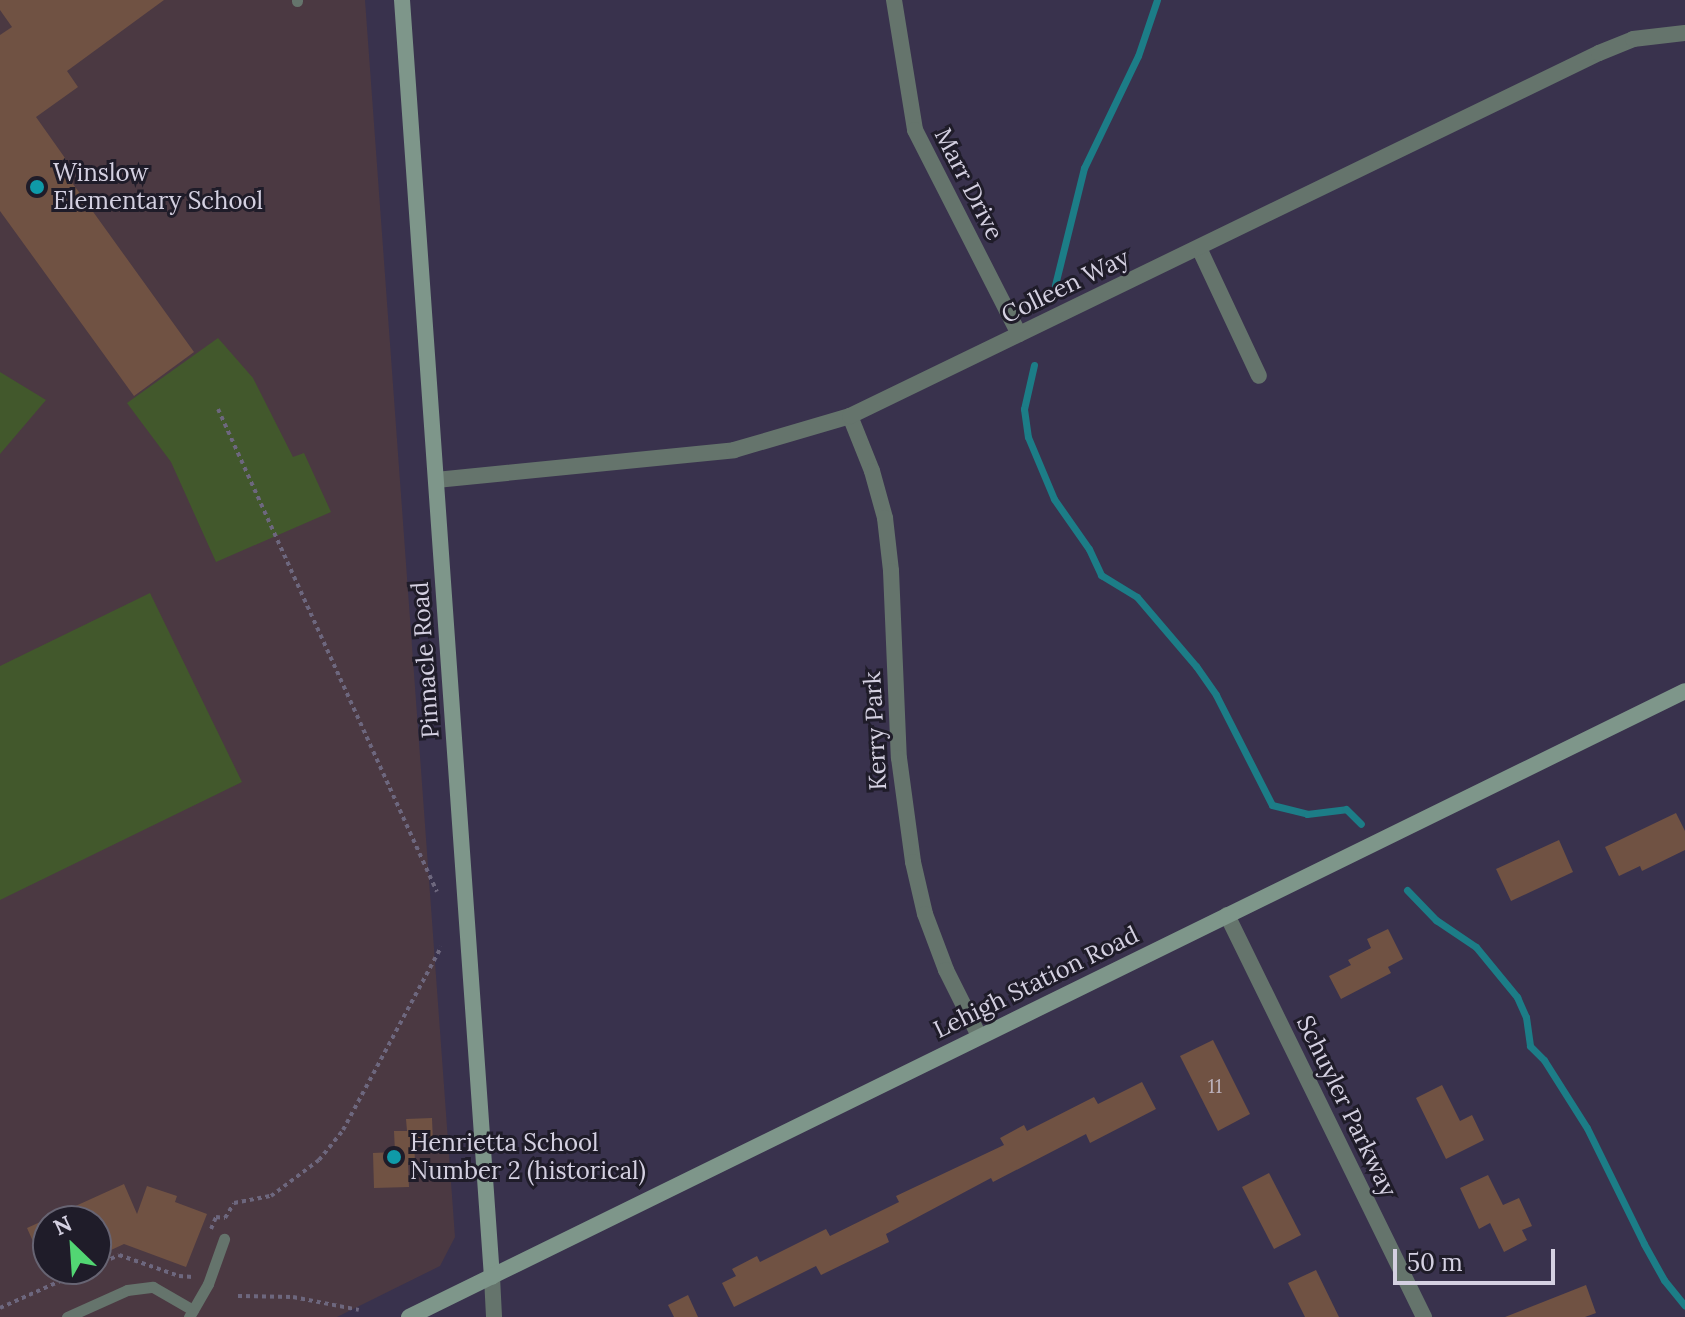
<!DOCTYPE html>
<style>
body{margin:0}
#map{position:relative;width:1685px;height:1317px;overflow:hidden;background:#39324d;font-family:Lora,serif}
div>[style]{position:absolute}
.education>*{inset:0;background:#4b3942}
.green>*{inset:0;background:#42582c}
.stream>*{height:7px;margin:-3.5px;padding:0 3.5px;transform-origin:3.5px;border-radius:3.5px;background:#1c7d87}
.building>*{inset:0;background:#705243}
.path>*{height:4px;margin-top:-2px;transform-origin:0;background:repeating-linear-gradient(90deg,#6d677e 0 4px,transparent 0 8px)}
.service>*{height:11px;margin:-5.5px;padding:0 5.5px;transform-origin:5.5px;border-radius:5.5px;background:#65746c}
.minor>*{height:16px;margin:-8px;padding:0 8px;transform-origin:8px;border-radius:8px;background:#65746c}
.tertiary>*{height:16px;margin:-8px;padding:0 8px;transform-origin:8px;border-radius:8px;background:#65746c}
.secondary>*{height:16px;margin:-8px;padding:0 8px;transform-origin:8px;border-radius:8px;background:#7e968a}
.dots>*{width:22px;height:22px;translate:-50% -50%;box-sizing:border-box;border:4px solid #1f1c29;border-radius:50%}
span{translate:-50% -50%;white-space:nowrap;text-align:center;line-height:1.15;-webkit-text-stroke:6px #1f1c29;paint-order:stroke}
.number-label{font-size:20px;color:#bbb0ba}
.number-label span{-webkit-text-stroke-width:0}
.poi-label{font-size:24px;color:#d4d0e1}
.left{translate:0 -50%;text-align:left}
.street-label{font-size:24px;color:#d4d0e1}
.north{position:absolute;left:32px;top:1205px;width:80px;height:80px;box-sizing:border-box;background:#1f1c29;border:2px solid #676473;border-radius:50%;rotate:335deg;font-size:22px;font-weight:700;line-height:32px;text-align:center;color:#d4d0e1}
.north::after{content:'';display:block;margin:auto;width:28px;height:36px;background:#52d673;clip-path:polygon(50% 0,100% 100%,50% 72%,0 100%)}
.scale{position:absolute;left:1393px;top:1249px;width:162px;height:36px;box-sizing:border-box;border:4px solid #d4d0e1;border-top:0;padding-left:10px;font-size:24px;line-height:28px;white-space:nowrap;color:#d4d0e1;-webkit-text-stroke:6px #1f1c29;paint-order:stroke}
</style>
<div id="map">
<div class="education">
<i style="clip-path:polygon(evenodd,0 0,365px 0,455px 1237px,440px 1266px,337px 1317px,0 1317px,0 0,48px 1221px,96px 1221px,96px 1269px,48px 1269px,48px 1221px)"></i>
</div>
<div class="green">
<i style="clip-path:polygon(218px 338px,253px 378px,293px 457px,304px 453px,331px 512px,216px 562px,171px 462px,127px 403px)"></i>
<i style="clip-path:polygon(0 372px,46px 400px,0 454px)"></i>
<i style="clip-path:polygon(150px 593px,242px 782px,0 900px,0 666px)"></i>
</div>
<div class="stream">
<i style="left:1055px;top:285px;width:121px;rotate:-76.1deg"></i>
<i style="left:1084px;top:168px;width:124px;rotate:-64.3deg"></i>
<i style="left:1138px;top:56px;width:59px;rotate:-71.3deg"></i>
<i style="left:1034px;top:365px;width:45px;rotate:102.8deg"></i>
<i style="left:1024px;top:409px;width:28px;rotate:82deg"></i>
<i style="left:1028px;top:437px;width:67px;rotate:67.2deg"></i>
<i style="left:1054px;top:499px;width:61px;rotate:55deg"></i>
<i style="left:1089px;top:549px;width:29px;rotate:65deg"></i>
<i style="left:1101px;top:575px;width:42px;rotate:31.4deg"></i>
<i style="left:1137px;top:597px;width:91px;rotate:49.5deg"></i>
<i style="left:1196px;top:666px;width:35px;rotate:55deg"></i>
<i style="left:1216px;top:695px;width:123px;rotate:63deg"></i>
<i style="left:1272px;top:805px;width:36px;rotate:14deg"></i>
<i style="left:1307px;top:814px;width:39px;rotate:-7deg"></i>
<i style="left:1346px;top:809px;width:21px;rotate:45deg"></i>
<i style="left:1407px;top:890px;width:42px;rotate:46deg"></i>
<i style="left:1436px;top:920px;width:48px;rotate:34deg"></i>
<i style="left:1476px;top:947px;width:65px;rotate:50.6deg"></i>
<i style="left:1517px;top:997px;width:22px;rotate:66deg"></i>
<i style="left:1526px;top:1017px;width:29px;rotate:82deg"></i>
<i style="left:1530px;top:1046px;width:20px;rotate:45deg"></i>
<i style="left:1544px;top:1060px;width:80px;rotate:57.7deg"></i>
<i style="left:1587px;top:1128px;width:129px;rotate:63.8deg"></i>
<i style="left:1644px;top:1244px;width:41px;rotate:60.9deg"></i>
<i style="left:1664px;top:1280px;width:33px;rotate:51deg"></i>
</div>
<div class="building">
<i style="clip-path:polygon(0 0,164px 0,67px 71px,78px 87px,36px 117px,65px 158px,58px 163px,194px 352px,134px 396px,0 211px,0 35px,12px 27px,0 10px)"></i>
<i style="clip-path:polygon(1676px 813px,1685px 831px,1685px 850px,1642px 871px,1640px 866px,1619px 876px,1605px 847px)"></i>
<i style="clip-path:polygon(1559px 840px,1573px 872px,1511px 901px,1496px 869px)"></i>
<i style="clip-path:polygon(1388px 929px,1403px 959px,1388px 967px,1391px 973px,1341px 999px,1329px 976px,1351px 965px,1348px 960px,1371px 948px,1367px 939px)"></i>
<i style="clip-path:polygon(1213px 1040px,1250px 1114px,1218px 1131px,1180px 1056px)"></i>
<i style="clip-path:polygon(1142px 1082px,1156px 1109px,1090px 1143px,1086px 1134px,993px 1182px,991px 1178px,886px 1234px,889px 1242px,821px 1275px,816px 1266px,734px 1307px,722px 1283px,736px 1276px,732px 1269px,757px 1256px,760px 1262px,826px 1229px,830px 1236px,899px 1202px,896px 1196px,1004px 1145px,1000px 1138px,1024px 1125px,1027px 1131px,1094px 1097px,1098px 1104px)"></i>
<i style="clip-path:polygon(1442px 1085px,1460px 1121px,1472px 1115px,1484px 1140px,1446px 1159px,1416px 1098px)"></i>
<i style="clip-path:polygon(432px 1118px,433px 1143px,414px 1144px,415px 1161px,408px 1162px,409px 1187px,374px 1188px,373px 1153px,395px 1152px,394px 1131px,407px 1131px,406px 1119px)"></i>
<i style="clip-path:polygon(1269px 1173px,1301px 1235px,1274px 1249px,1242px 1187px)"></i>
<i style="clip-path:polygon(1488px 1175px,1503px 1205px,1519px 1198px,1532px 1226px,1522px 1230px,1527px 1240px,1504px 1252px,1490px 1223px,1479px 1229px,1460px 1188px)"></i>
<i style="clip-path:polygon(124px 1184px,137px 1214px,147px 1186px,177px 1196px,175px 1202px,207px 1214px,186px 1267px,124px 1244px,96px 1257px,96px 1221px,48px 1221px,48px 1275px,27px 1228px)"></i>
<i style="clip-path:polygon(1316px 1270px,1339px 1317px,1305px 1317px,1288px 1283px)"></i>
<i style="clip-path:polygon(1586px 1285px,1596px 1313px,1585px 1317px,1505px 1317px)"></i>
<i style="clip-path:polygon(688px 1295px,698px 1317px,674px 1317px,668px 1305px)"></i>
</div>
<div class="path">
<i style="left:218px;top:409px;width:530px;rotate:65.61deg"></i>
<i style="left:211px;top:1229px;width:13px;rotate:-67deg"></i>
<i style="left:216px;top:1217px;width:9px;rotate:6deg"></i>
<i style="left:225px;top:1218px;width:17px;rotate:-59deg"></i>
<i style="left:234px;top:1203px;width:38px;rotate:-11deg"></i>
<i style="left:271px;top:1196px;width:60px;rotate:-36.9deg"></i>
<i style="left:319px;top:1160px;width:38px;rotate:-51deg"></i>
<i style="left:343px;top:1130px;width:208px;rotate:-61.8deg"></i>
<i style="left:96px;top:1265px;width:25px;rotate:-23deg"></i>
<i style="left:119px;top:1255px;width:64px;rotate:19.3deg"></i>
<i style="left:179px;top:1276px;width:14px;rotate:4deg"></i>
<i style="left:238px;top:1296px;width:55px;rotate:1deg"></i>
<i style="left:293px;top:1297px;width:67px;rotate:11.1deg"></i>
<i style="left:0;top:1308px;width:95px;rotate:-24.1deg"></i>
</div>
<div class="service">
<i style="left:297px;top:0;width:1px;rotate:90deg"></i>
<i style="left:67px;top:1317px;width:66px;rotate:-24.2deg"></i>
<i style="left:127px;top:1290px;width:26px;rotate:-7deg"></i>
<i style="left:153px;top:1287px;width:46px;rotate:29.9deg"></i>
<i style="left:189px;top:1317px;width:38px;rotate:-60deg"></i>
<i style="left:208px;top:1284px;width:48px;rotate:-70.4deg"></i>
</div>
<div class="minor">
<i style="left:894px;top:0;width:132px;rotate:80.8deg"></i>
<i style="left:915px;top:130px;width:229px;rotate:63deg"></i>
<i style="left:1199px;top:248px;width:141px;rotate:64.9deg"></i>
<i style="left:850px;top:416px;width:59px;rotate:68.2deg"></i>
<i style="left:872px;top:471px;width:49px;rotate:74.5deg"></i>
<i style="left:885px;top:518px;width:53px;rotate:83.5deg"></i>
<i style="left:891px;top:571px;width:187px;rotate:87.6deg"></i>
<i style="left:899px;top:758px;width:105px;rotate:82.3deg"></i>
<i style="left:913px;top:862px;width:53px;rotate:77deg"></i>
<i style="left:925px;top:914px;width:60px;rotate:69.4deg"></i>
<i style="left:946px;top:970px;width:74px;rotate:63.4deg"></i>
<i style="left:436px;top:480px;width:300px;rotate:-5.7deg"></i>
<i style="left:734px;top:450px;width:121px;rotate:-16.3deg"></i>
<i style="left:850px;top:416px;width:832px;rotate:-25.86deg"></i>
<i style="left:1599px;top:53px;width:37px;rotate:-22deg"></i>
<i style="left:1633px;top:39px;width:52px;rotate:-6.6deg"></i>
<i style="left:1227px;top:915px;width:448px;rotate:63.9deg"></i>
</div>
<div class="tertiary">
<i style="left:492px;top:1277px;width:40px;rotate:87.1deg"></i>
</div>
<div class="secondary">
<i style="left:402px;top:0;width:1280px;rotate:85.97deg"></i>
<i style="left:409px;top:1317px;width:1421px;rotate:-26.13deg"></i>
</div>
<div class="dots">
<i style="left:37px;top:187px;background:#0f9aa8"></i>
<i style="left:394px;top:1157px;background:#0f9aa8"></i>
</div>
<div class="number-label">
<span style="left:1215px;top:1085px">11</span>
</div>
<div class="poi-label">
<span class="left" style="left:53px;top:187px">Winslow<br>Elementary School</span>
<span class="left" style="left:410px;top:1157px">Henrietta School<br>Number 2 (historical)</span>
</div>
<div class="street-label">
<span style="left:969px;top:184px;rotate:63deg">Marr Drive</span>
<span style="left:1065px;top:286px;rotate:-26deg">Colleen Way</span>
<span style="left:425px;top:660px;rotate:-94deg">Pinnacle Road</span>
<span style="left:875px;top:731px;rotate:-93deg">Kerry Park</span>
<span style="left:1036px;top:982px;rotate:-26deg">Lehigh Station Road</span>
<span style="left:1347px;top:1106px;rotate:64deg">Schuyler Parkway</span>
</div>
<div class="north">N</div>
<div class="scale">50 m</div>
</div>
